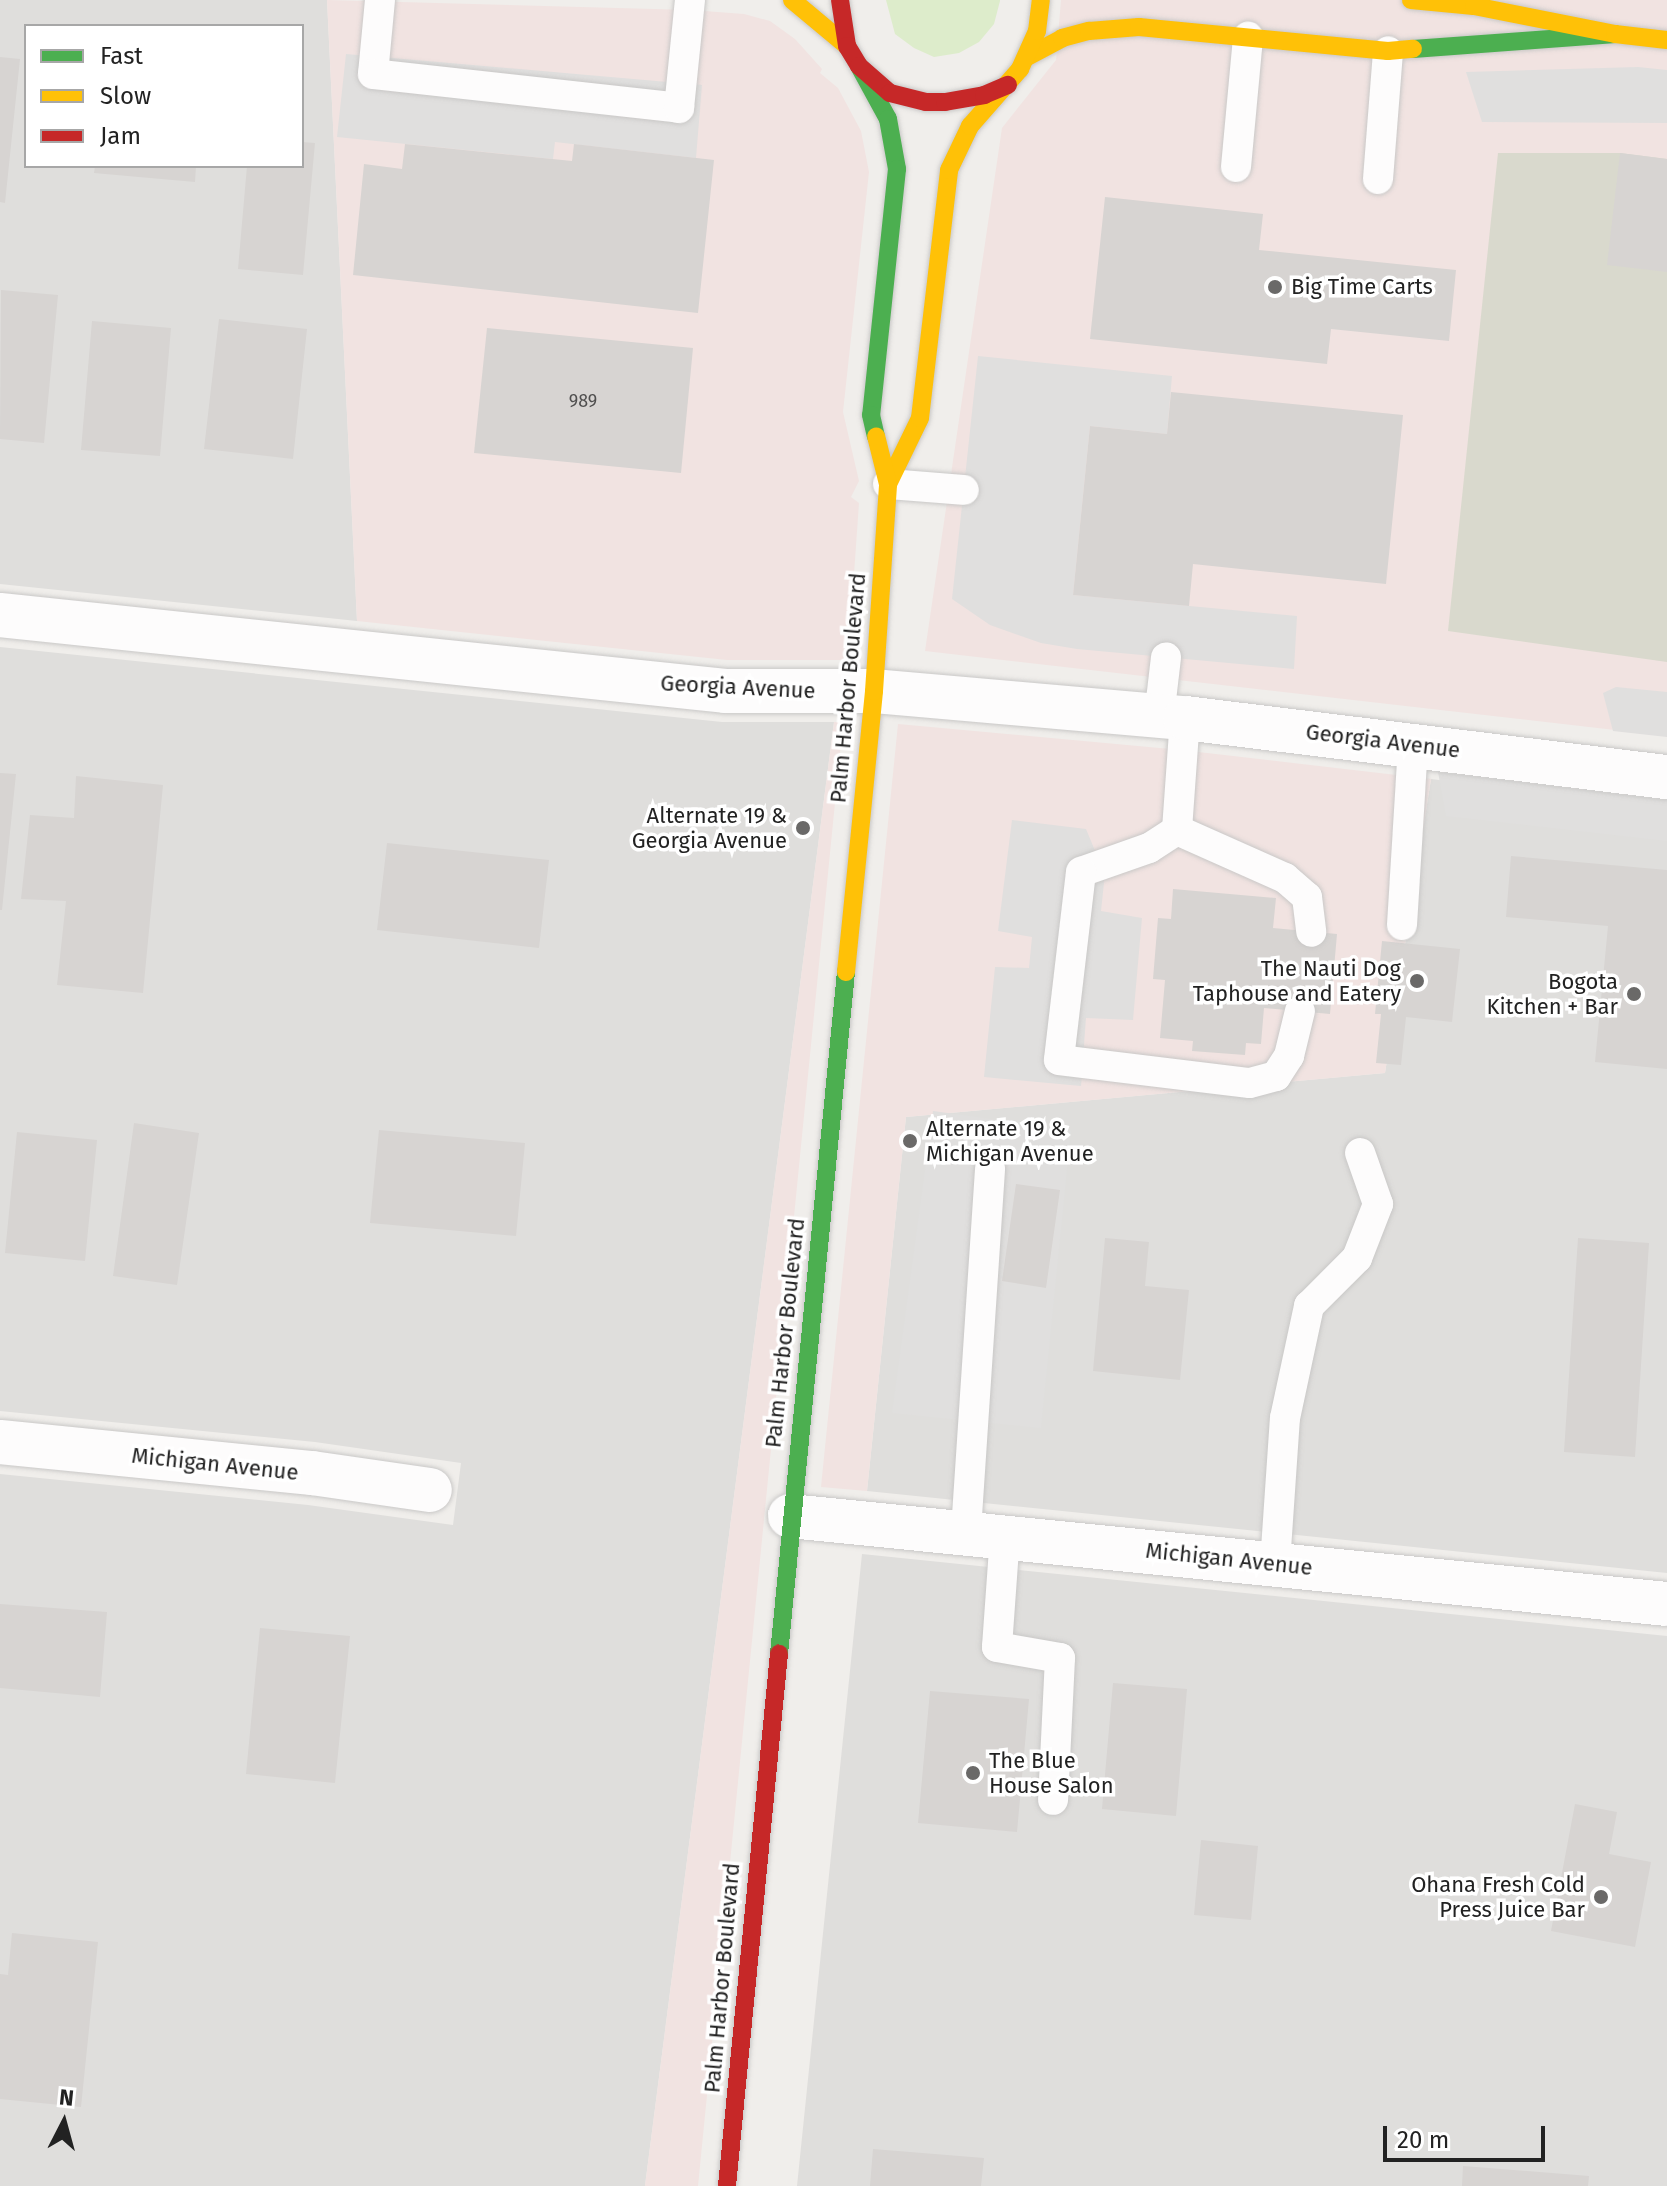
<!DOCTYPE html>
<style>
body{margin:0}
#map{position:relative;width:1667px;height:2186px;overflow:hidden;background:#f0eeeb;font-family:"Fira Sans",sans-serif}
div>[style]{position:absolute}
.residential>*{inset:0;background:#dfdedc}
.commercial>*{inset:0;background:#f1e3e1}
.construction>*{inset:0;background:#d9d9cd}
.grass>*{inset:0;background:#ddeccb}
.parking>*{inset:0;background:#e0dfde}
.building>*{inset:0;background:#d7d4d2}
.roads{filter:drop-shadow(0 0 2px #c9c8c7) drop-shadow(0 0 2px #c9c8c7)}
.lane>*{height:30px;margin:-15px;padding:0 15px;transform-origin:15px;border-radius:15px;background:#fdfcfc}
.street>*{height:44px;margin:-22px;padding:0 22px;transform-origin:22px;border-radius:22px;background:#fdfcfc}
.fast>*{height:18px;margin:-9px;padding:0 9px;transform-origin:9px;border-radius:9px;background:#4caf50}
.slow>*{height:18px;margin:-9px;padding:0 9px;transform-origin:9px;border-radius:9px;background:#ffc107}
.jam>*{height:18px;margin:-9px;padding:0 9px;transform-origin:9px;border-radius:9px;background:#c62828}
.dots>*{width:22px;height:22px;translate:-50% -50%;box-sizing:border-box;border:4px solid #fff;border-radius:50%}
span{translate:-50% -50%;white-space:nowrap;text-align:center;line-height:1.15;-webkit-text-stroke:7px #fff;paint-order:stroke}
.number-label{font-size:18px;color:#4f4e4e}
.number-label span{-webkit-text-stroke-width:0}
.poi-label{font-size:22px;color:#222}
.left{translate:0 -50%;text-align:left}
.right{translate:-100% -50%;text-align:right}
.street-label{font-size:22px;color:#222}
.legend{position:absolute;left:24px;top:24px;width:280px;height:144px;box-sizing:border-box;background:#fff;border:2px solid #a7a7a7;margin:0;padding:10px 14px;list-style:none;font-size:24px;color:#222}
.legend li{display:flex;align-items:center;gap:16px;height:40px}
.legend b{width:40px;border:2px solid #a7a7a7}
.north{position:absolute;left:24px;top:2082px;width:80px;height:80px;-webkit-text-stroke:6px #fff;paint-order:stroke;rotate:6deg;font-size:22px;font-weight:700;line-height:32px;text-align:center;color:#222}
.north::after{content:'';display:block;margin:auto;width:28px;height:36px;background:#222;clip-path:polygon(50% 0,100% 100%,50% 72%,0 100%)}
.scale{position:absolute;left:1383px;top:2126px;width:162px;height:36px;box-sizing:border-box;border:4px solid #222;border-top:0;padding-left:10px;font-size:24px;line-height:28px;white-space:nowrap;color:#222;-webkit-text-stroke:6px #fff;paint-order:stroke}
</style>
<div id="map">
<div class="residential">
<i style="clip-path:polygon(evenodd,0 0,327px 0,357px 621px,0 584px,0 0,26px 26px,302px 26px,302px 166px,26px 166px,26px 26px)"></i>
<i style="clip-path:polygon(0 647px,722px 722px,834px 722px,645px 2186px,0 2186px,0 1474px,308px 1505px,453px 1525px,461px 1463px,315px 1442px,0 1411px)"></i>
<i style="clip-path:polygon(1431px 779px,1667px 809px,1667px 1573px,867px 1491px,906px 1117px,1385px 1073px)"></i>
<i style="clip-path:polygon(862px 1554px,1667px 1636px,1667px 2186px,797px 2186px)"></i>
</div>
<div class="commercial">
<i style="clip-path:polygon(327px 0,691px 10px,744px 14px,770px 21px,795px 39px,822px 69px,820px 73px,838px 88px,861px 131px,869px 172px,843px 412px,859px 481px,851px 497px,859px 503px,848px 660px,727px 660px,357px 621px)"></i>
<i style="clip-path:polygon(1061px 0,1667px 0,1667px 736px,925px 651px,1002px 128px,1056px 60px)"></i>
<i style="clip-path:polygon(834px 722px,843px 722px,698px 2186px,645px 2186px)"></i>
<i style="clip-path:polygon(898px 724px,1181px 750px,1431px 779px,1385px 1073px,906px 1117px,867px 1491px,821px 1487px)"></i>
</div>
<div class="construction">
<i style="clip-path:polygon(1498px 153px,1620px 153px,1667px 159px,1667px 662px,1448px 631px)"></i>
</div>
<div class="grass">
<i style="clip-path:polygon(886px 0,1000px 0,1000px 1px,994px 24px,979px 42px,959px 53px,934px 57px,914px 48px,895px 34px)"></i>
</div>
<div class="parking">
<i style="clip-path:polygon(346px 54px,702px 85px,696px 158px,555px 142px,553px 159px,337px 137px)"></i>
<i style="clip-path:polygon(1638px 67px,1667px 70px,1667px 123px,1482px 122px,1466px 72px)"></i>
<i style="clip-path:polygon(978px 356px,1172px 376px,1167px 434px,1090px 426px,1073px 595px,1297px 616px,1294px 669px,1077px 649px,1041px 643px,990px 625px,952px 599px)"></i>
<i style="clip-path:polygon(1616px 687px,1667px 692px,1667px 737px,1613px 731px,1603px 693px)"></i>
<i style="clip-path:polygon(1438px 772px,1667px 800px,1667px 841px,1446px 816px)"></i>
<i style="clip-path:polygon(1012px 820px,1086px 829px,1101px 865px,1104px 883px,1101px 911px,1142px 918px,1133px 1020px,1086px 1018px,1081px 1086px,984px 1077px,995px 967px,1029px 968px,1032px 937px,998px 931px)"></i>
<i style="clip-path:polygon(933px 1111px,1071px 1130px,1041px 1428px,892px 1413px)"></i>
</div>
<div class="building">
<i style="clip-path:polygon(0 57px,20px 59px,5px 203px,0 202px)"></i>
<i style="clip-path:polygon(302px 142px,315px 143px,303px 275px,238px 269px,247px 166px,302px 166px)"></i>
<i style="clip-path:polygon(405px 144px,572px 161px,574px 144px,714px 160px,698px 313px,353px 275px,364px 164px,402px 169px)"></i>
<i style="clip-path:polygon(1620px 153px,1667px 159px,1667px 272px,1607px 265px)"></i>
<i style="clip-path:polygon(95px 166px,196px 166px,195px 182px,94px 173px)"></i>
<i style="clip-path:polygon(1105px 197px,1263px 214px,1259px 250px,1456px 270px,1449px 341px,1331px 329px,1327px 364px,1090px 339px)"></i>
<i style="clip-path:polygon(1px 290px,58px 295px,44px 443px,0 439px)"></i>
<i style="clip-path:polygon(219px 319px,307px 329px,293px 459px,204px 449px)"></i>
<i style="clip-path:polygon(92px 321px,171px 328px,160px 456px,81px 450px)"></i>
<i style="clip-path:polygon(487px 328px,693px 348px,681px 473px,474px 453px)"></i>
<i style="clip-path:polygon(1171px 392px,1403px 415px,1386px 584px,1193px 564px,1189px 606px,1073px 595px,1090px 426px,1167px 434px)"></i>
<i style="clip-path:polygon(0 773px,16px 774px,2px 910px,0 910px)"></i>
<i style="clip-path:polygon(76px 776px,163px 785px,143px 993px,57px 985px,66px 901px,21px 899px,30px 815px,74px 818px)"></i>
<i style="clip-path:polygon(387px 843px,549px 860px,539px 948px,377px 930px)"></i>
<i style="clip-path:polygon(1511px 856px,1667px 870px,1667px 1069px,1595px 1062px,1608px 926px,1506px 917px)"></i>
<i style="clip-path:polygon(1173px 889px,1276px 898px,1273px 928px,1337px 934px,1330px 1014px,1264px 1008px,1261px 1044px,1246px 1043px,1245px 1055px,1192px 1051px,1193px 1041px,1160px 1038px,1165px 980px,1153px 979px,1158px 918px,1171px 919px)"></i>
<i style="clip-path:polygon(1382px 941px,1460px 949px,1452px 1022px,1406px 1017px,1401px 1065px,1376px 1063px,1381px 1014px,1375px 1014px)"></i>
<i style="clip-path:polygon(134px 1123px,199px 1133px,177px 1285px,113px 1276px)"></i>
<i style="clip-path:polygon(379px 1130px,525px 1143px,516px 1236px,370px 1223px)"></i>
<i style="clip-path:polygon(17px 1132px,97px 1140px,85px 1261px,5px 1253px)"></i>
<i style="clip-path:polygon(1016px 1184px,1060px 1190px,1046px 1288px,1002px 1281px)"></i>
<i style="clip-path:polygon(1105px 1238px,1149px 1242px,1145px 1286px,1189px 1290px,1180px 1380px,1093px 1371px)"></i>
<i style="clip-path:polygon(1578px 1238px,1649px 1243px,1635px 1457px,1564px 1452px)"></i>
<i style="clip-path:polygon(0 1604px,107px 1612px,100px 1697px,0 1688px)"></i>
<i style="clip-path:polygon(260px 1628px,350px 1636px,335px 1783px,246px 1774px)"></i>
<i style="clip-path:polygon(1113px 1683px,1187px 1689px,1176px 1816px,1102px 1809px)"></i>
<i style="clip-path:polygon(930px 1691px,1029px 1699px,1017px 1832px,918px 1823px)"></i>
<i style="clip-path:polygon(1575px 1804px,1617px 1812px,1609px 1854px,1651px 1862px,1635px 1947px,1551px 1931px)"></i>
<i style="clip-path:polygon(1201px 1840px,1258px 1846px,1251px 1920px,1194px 1915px)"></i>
<i style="clip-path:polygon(12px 1933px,98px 1942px,81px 2107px,0 2099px,0 1974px,8px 1975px)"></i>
<i style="clip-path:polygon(873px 2149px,984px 2158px,981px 2186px,870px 2186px)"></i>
<i style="clip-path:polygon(1463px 2166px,1589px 2176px,1588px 2186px,1462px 2186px)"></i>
</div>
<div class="roads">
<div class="lane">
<i style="left:380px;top:0;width:74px;rotate:95.4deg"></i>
<i style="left:373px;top:74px;width:308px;rotate:6.3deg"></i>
<i style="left:679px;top:108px;width:109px;rotate:-84.2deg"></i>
<i style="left:1236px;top:167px;width:131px;rotate:-84.7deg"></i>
<i style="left:1378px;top:179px;width:128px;rotate:-85.5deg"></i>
<i style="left:888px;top:484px;width:76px;rotate:4.5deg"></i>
<i style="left:1159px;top:717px;width:60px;rotate:-83.3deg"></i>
<i style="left:1185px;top:718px;width:112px;rotate:94.1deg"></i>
<i style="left:1177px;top:830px;width:33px;rotate:147deg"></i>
<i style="left:1149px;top:848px;width:72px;rotate:160.6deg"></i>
<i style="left:1081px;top:872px;width:189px;rotate:96.7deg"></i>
<i style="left:1059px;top:1060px;width:192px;rotate:6.9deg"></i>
<i style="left:1250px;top:1083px;width:27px;rotate:-15deg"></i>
<i style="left:1276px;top:1076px;width:24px;rotate:-57deg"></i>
<i style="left:1289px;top:1056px;width:46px;rotate:-76.3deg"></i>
<i style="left:1177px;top:830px;width:118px;rotate:24deg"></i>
<i style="left:1285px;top:878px;width:29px;rotate:41deg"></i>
<i style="left:1307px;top:897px;width:35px;rotate:83deg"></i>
<i style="left:1402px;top:925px;width:181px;rotate:-86.5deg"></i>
<i style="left:966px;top:1531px;width:363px;rotate:-86.2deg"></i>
<i style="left:1005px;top:1535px;width:112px;rotate:94.1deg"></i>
<i style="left:997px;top:1647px;width:64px;rotate:9.9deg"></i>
<i style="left:1060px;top:1658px;width:142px;rotate:92.8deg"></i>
<i style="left:1275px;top:1564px;width:146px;rotate:-86.1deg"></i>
<i style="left:1285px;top:1418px;width:115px;rotate:-77.9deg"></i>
<i style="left:1309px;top:1306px;width:68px;rotate:-45deg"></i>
<i style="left:1357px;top:1258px;width:58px;rotate:-68.7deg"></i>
<i style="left:1378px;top:1204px;width:54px;rotate:-109.4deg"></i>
</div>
<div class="street">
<i style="left:0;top:615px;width:729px;rotate:5.98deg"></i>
<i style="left:725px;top:691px;width:149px"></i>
<i style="left:874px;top:691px;width:312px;rotate:5deg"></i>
<i style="left:1185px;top:718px;width:486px;rotate:7deg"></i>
<i style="left:0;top:1442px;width:314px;rotate:5.7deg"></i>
<i style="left:312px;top:1473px;width:119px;rotate:8.2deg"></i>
<i style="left:790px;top:1516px;width:881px;rotate:5.73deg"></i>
</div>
<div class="fast">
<i style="left:1413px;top:49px;width:203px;rotate:-4.2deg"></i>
<i style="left:859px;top:66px;width:60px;rotate:61.3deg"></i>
<i style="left:888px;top:119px;width:51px;rotate:79.8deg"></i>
<i style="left:897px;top:169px;width:247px;rotate:96deg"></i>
<i style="left:871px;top:415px;width:22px;rotate:77deg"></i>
<i style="left:779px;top:1654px;width:685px;rotate:-84.39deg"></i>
</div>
<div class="slow">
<i style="left:792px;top:0;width:72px;rotate:39.9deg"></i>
<i style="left:1411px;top:0;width:63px;rotate:5.4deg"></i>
<i style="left:1474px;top:6px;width:144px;rotate:11.2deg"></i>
<i style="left:1615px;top:34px;width:52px;rotate:6.6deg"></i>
<i style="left:1027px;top:57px;width:40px;rotate:-28deg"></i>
<i style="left:1062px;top:38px;width:28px;rotate:-15deg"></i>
<i style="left:1089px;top:31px;width:50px;rotate:-4.6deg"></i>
<i style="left:1139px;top:27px;width:250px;rotate:5.5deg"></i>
<i style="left:1388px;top:51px;width:25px;rotate:-5deg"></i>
<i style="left:888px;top:484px;width:73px;rotate:-64.1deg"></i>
<i style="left:920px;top:418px;width:250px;rotate:-83.3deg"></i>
<i style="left:949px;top:170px;width:49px;rotate:-64.5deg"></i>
<i style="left:970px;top:126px;width:76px;rotate:-48.7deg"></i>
<i style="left:1020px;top:69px;width:42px;rotate:-65.9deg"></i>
<i style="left:1037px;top:31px;width:31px;rotate:-83deg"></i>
<i style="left:846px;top:972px;width:282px;rotate:-84.3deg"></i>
<i style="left:874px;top:691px;width:207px;rotate:-86.1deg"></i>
<i style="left:888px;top:484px;width:49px;rotate:-104deg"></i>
</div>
<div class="jam">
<i style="left:840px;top:0;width:47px;rotate:81.3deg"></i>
<i style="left:847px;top:46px;width:23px;rotate:59deg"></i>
<i style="left:859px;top:66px;width:41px;rotate:41.1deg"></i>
<i style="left:890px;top:93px;width:37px;rotate:14deg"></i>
<i style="left:926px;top:102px;width:19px"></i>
<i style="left:945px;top:102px;width:40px;rotate:-10deg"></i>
<i style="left:984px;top:95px;width:26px;rotate:-23deg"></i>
<i style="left:727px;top:2186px;width:535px;rotate:-84.42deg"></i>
</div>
</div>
<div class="dots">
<i style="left:1275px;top:287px;background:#6a6968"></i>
<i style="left:803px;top:828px;background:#6a6968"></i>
<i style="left:1417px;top:981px;background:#6a6968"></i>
<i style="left:1634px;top:994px;background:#6a6968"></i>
<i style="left:910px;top:1141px;background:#6a6968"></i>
<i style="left:973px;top:1773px;background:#6a6968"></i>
<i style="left:1601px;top:1897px;background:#6a6968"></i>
</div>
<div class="number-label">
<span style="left:583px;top:401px">989</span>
</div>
<div class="poi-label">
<span class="left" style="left:1291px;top:287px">Big Time Carts</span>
<span class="right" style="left:787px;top:828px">Alternate 19 &amp;<br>Georgia Avenue</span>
<span class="right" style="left:1401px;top:981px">The Nauti Dog<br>Taphouse and Eatery</span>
<span class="right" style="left:1618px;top:994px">Bogota<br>Kitchen + Bar</span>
<span class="left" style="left:926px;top:1141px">Alternate 19 &amp;<br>Michigan Avenue</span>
<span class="left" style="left:989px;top:1773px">The Blue<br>House Salon</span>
<span class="right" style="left:1585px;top:1897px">Ohana Fresh Cold<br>Press Juice Bar</span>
</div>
<div class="street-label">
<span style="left:738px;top:687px;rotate:3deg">Georgia Avenue</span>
<span style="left:848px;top:688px;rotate:-85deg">Palm Harbor Boulevard</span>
<span style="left:1383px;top:741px;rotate:7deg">Georgia Avenue</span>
<span style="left:785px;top:1333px;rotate:-84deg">Palm Harbor Boulevard</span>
<span style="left:215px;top:1464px;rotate:6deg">Michigan Avenue</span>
<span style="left:1229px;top:1559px;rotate:6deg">Michigan Avenue</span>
<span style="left:722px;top:1978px;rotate:-85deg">Palm Harbor Boulevard</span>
</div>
<ul class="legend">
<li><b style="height:10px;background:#4caf50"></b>Fast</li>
<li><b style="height:10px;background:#ffc107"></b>Slow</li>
<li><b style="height:10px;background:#c62828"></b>Jam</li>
</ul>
<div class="north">N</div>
<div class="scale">20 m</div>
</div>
